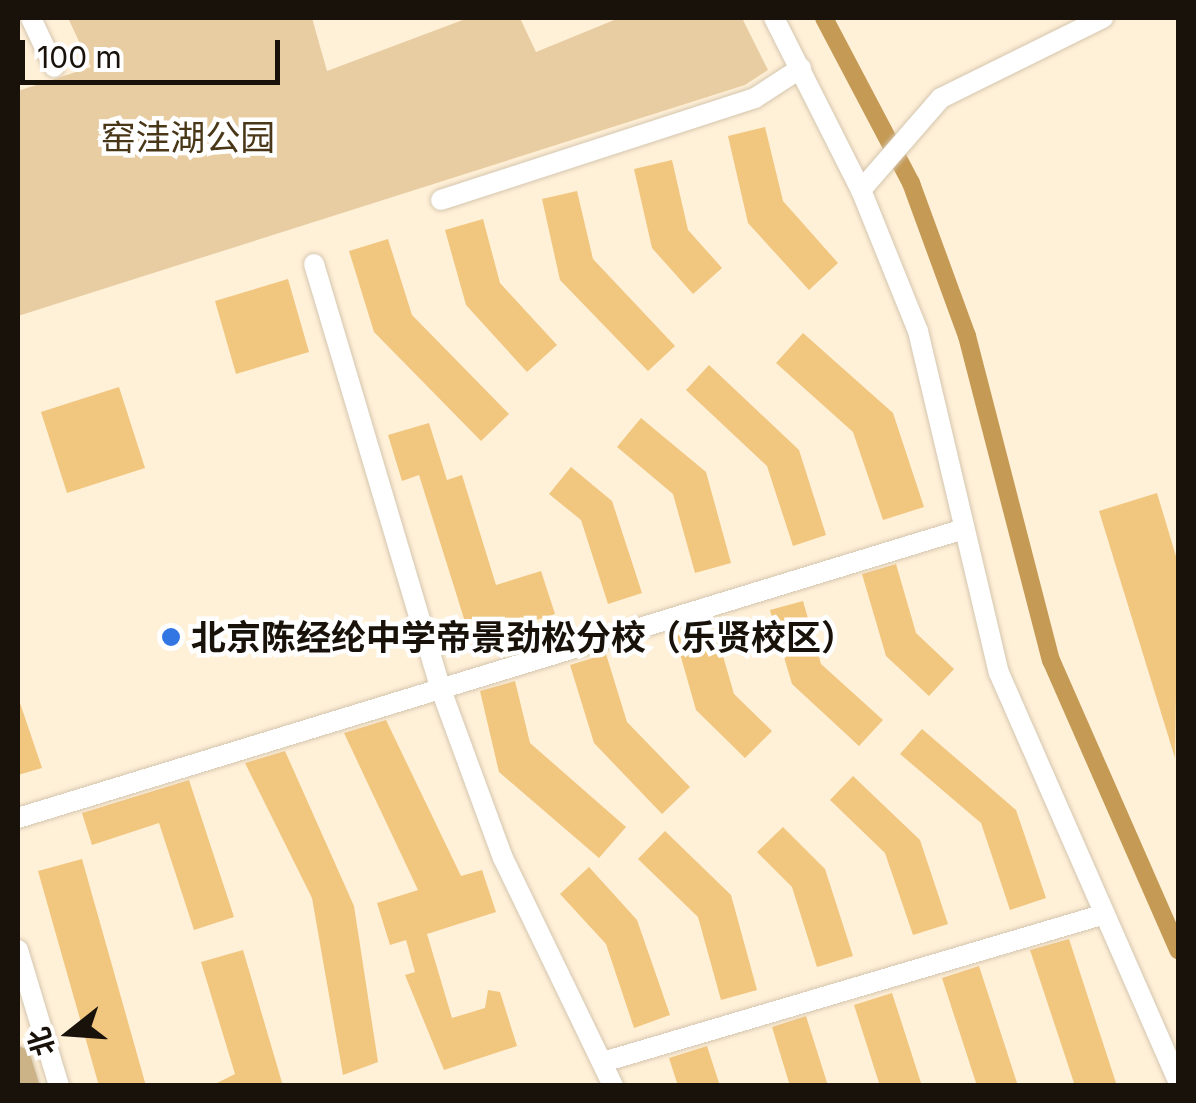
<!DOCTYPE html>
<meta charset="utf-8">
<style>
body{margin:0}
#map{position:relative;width:1196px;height:1103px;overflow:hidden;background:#fff0d8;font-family:Inter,"Noto Sans SC",sans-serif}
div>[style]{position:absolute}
.green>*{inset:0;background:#e8cda2}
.canal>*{height:18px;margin:-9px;padding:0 9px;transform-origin:9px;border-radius:9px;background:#c49a54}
.building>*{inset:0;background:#f1c67f}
.roads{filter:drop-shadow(0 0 2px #d5c6af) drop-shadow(0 0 2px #d5c6af)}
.minor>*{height:20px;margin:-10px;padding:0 10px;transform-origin:10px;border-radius:10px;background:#fff}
.major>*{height:25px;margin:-12.5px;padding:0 12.5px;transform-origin:12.5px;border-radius:12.5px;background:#cbb387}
.dots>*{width:28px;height:28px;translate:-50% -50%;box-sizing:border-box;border:5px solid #fff;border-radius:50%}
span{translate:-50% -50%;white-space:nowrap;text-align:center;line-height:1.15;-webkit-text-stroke:9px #fff;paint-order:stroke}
.park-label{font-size:35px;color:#493718}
.poi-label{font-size:35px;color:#18120a;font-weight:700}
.left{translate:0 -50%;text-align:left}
.frame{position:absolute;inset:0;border:20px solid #18120a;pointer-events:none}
.north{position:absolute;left:20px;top:983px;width:100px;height:100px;-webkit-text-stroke:8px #fff;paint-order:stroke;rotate:253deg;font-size:28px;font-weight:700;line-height:40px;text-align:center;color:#18120a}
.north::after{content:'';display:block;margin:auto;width:35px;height:45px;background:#18120a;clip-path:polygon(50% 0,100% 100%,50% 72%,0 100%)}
.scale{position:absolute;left:20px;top:40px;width:260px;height:45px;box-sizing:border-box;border:5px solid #18120a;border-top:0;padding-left:12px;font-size:30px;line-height:35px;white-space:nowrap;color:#18120a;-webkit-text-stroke:8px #fff;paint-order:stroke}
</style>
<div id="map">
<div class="green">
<i style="clip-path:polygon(68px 18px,312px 18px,327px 71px,468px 18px,520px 18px,536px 52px,619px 18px,742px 18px,768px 70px,745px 85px,18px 316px,18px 91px,91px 67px)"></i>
</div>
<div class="canal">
<i style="left:824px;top:18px;width:187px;rotate:62.2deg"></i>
<i style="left:911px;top:183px;width:163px;rotate:69.9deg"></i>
<i style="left:967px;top:336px;width:335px;rotate:75.5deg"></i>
<i style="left:1051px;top:660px;width:317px;rotate:66.3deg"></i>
</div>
<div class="building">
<i style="clip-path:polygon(765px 127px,783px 201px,838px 263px,809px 290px,748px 223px,728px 136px)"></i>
<i style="clip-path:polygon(672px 160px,688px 230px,722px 268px,693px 294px,652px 248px,634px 169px)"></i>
<i style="clip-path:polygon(577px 191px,593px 259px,675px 346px,648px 371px,560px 280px,542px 199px)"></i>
<i style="clip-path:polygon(483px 219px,500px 283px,557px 345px,527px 372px,466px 305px,445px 230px)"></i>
<i style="clip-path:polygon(388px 239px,412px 315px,509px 414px,481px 441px,374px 332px,349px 251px)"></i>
<i style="clip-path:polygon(288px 279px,309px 352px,236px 374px,215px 301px)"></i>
<i style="clip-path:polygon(803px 333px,893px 413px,924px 507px,883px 520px,853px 432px,776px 363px)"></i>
<i style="clip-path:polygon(709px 365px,799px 450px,826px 535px,793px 546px,767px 466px,686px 390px)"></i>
<i style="clip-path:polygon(119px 387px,145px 468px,67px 493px,41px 412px)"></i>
<i style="clip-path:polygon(641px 418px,706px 472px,731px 563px,695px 573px,673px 494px,617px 447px)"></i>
<i style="clip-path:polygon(429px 423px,447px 480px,462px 475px,496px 585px,541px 571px,555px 614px,471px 641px,419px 475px,402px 481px,388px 435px)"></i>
<i style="clip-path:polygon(571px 467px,612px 501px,642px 593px,608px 604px,581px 520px,549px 494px)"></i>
<i style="clip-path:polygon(1157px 493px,1178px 563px,1175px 758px,1099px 511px)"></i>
<i style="clip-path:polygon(896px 564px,916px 633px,954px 669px,929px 696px,886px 656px,862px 574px)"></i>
<i style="clip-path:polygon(803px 601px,821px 664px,883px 720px,859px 746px,792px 684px,770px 610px)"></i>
<i style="clip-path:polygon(714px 625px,734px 694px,772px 731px,745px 758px,696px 710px,675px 636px)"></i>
<i style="clip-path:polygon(606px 654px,627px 722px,690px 787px,662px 814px,594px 743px,570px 665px)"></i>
<i style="clip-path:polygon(515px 681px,530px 743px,626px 827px,599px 858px,499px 772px,480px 691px)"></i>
<i style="clip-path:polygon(18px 697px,42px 768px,18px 775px)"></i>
<i style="clip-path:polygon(386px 720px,461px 876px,482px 870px,496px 912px,427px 934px,452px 1018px,485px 1008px,488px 990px,500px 992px,517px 1046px,444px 1070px,405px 975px,415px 972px,406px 940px,390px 945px,377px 903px,418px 890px,344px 733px)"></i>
<i style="clip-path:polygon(922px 729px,1016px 810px,1046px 898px,1010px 910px,981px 823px,900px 754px)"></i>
<i style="clip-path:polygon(285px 751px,354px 906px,378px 1062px,343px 1075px,312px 898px,245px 763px)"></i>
<i style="clip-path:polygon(853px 776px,920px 840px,948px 924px,913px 935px,885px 853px,830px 800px)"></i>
<i style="clip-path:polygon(189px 780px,234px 917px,194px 930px,159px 823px,92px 845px,82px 813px)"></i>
<i style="clip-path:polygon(783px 827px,825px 869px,853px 956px,817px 967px,792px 887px,757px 852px)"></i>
<i style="clip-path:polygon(665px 831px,731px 895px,757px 990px,721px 1000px,698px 917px,638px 859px)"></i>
<i style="clip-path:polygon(82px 859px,146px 1086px,99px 1086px,38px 871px)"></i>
<i style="clip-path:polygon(589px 867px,637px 920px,670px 1015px,634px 1028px,606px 944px,560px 894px)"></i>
<i style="clip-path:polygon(1069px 939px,1117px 1086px,1075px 1086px,1030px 950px)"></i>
<i style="clip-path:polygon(243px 950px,283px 1086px,211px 1086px,235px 1074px,201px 962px)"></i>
<i style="clip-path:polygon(979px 966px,1018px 1086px,977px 1086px,942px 978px)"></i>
<i style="clip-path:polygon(892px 993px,922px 1086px,880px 1086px,854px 1005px)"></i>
<i style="clip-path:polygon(806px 1016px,828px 1086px,790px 1086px,772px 1027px)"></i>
<i style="clip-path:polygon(707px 1046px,720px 1086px,678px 1086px,669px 1058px)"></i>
</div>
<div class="roads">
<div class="minor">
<i style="left:31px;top:18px;width:54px;rotate:64.9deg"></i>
<i style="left:774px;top:18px;width:193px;rotate:63.2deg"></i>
<i style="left:861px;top:190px;width:152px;rotate:68deg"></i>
<i style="left:918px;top:331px;width:351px;rotate:76.7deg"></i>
<i style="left:999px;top:673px;width:445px;rotate:66.3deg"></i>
<i style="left:861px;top:190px;width:122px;rotate:-49deg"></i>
<i style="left:941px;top:98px;width:181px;rotate:-26.3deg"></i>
<i style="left:441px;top:200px;width:330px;rotate:-18deg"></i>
<i style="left:755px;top:98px;width:55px;rotate:-33.1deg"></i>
<i style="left:314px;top:264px;width:441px;rotate:73.4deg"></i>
<i style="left:440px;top:687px;width:182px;rotate:69.8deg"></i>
<i style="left:503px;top:858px;width:253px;rotate:64.2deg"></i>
<i style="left:18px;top:818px;width:989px;rotate:-16.99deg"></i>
<i style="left:18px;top:950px;width:142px;rotate:73.2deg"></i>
<i style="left:603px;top:1062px;width:523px;rotate:-16.43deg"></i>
</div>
<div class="major">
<i style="left:18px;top:1059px;width:28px;rotate:73deg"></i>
</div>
</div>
<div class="dots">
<i style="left:171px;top:637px;background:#3176e3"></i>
</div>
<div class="park-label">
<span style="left:188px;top:137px">窑洼湖公园</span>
</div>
<div class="poi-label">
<span class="left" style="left:191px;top:637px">北京陈经纶中学帝景劲松分校（乐贤校区）</span>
</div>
<div class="frame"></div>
<div class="north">北</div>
<div class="scale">100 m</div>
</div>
